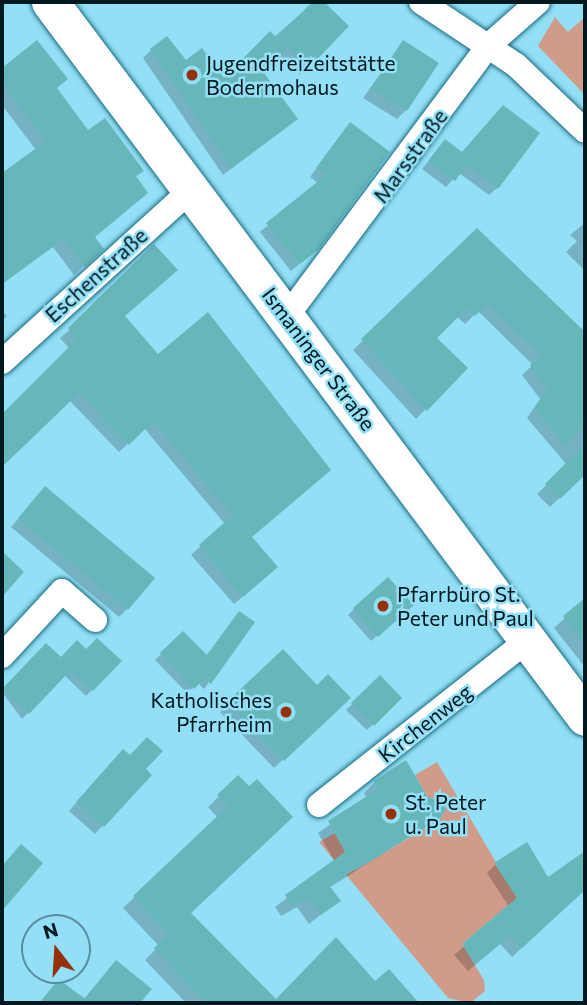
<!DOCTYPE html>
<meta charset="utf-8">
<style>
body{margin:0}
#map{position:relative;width:587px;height:1005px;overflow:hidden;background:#93dff5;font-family:Commissioner,sans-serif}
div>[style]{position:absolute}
.green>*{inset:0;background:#d19b8a}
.shadow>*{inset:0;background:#0003}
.building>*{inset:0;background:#65b7ba}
.roads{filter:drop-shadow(0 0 2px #186b7e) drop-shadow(0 0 2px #186b7e)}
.minor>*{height:24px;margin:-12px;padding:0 12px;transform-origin:12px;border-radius:12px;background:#fff}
.secondary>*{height:37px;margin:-18.5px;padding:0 18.5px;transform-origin:18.5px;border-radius:18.5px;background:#fff}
.dots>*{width:19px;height:19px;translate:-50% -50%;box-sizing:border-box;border:4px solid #93dff5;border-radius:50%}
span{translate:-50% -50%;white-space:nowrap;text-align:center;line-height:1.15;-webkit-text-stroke:5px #93dff5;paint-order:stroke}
.poi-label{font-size:21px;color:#01181e}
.left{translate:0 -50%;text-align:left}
.right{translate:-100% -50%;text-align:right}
.street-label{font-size:21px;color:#01181e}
.frame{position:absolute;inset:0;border:4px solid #01181e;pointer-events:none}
.north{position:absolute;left:21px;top:914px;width:70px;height:70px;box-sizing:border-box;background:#93dff5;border:2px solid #598f9f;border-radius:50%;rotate:343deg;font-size:19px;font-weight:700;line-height:28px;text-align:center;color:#01181e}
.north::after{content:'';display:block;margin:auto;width:24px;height:32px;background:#97310b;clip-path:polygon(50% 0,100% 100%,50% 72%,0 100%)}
</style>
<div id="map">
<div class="green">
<i style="clip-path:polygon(555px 17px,568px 32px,585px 17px,585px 95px,538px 46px)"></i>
<i style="clip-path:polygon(437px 762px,517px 898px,462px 944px,484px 980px,485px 991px,470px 1003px,448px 998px,319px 842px,335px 833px,356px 870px,440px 819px,446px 808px,439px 799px,428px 798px,415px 775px)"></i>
</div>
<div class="shadow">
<i style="clip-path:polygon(314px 2px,347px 26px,300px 75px,279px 55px,261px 73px,296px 119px,223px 175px,143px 58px,151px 50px,224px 81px)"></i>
<i style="clip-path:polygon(37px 42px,56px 89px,88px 132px,135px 177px,94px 238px,92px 258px,74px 275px,53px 247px,2px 284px,2px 175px,36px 150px,2px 105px,2px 70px)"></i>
<i style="clip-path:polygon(403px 42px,406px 110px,397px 119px,363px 98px)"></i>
<i style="clip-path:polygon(343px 132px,308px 257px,291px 271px,260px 232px,318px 183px,310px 177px)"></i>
<i style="clip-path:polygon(445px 141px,497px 188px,489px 195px,459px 173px,446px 187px,422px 169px)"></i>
<i style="clip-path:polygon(585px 223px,585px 271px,566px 252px,577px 241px,570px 235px)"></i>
<i style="clip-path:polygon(477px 231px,585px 351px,585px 473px,550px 507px,537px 494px,567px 465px,527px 418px,540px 399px,522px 375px,533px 365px,478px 311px,465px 324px,456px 316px,434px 338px,466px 368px,416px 419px,353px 350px)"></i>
<i style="clip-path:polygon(154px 246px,123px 317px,158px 357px,267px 576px,234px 604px,191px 555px,225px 524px,144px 428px,119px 452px,69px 400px,2px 464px,2px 415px,69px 348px,60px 338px,95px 308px,92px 304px)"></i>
<i style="clip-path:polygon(2px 311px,7px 316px,2px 321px)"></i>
<i style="clip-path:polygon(37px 497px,127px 609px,119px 617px,11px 527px)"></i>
<i style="clip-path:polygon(585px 600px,585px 667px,554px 628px)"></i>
<i style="clip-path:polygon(354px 609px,405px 611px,371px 641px,348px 615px)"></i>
<i style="clip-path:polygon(239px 613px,253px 622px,204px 689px,198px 683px,187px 693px,155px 660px,183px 633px,206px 656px)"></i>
<i style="clip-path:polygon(46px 646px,61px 660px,119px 661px,86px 696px,64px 675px,22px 719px,2px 692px)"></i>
<i style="clip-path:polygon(283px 651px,317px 687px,348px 698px,274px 768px,220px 712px)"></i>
<i style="clip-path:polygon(380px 677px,400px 698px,367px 730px,346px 710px)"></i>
<i style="clip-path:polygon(130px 757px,149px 775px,95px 834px,69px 811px,115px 759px)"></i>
<i style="clip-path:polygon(238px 778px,249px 788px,189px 913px,275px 1002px,375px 984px,389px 972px,416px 1003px,186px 1003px,145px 960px,159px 946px,123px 908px,218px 818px,208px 807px)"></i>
<i style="clip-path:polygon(375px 782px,439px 818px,329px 888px,338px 901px,309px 924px,297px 907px,281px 916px,275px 907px,335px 862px,318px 833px,367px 798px,364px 793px)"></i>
<i style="clip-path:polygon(585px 853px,585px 896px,582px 891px,512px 957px,500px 944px,468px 971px,454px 955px,509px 907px,487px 873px,496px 864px,547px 879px)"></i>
<i style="clip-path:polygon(59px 981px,86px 999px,149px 989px,137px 1003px,40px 1003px)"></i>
</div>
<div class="building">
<i style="clip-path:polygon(312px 2px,324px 2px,349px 26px,309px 68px,279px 40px,288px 48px,264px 73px,298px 119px,232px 168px,150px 49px,167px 36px,186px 60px,202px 48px,224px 78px,270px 31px,277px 38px)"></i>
<i style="clip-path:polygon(37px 40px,68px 79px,57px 88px,88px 130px,105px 118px,144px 171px,136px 176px,148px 193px,95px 237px,104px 249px,85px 267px,64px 238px,2px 284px,2px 173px,46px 141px,2px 83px,2px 68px)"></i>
<i style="clip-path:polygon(403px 40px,439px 63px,407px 111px,371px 88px)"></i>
<i style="clip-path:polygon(503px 105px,540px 133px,498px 189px,467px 165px,455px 181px,428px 161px,445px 139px,462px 152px)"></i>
<i style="clip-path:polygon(350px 122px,390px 152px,319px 249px,300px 264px,266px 223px,326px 175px,316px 168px)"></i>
<i style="clip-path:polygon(477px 228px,585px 332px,585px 426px,565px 445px,535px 408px,548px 389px,530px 365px,542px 356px,488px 303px,475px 316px,467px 308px,437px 338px,468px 368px,427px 411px,361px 339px)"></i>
<i style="clip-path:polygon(154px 244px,178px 270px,125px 316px,158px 354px,208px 312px,331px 470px,252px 537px,278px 567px,243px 597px,199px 545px,233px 515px,153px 421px,129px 445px,79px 393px,2px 467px,2px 414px,77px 339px,68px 328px)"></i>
<i style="clip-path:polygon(585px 444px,585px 475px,560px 499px,545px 484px)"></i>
<i style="clip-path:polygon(45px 486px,155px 578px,128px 610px,18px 518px)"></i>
<i style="clip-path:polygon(2px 551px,24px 572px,2px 597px)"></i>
<i style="clip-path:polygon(388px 577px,414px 605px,378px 637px,353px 608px)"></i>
<i style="clip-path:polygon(585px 598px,585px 643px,563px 616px)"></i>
<i style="clip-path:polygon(239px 611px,255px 622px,211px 684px,205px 678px,194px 689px,160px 653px,183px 631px,207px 655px)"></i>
<i style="clip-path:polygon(97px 638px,122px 661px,93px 691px,71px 670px,29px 714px,2px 689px,46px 643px,61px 657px,77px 640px,86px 649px)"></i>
<i style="clip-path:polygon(283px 649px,317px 685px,328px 674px,351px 698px,284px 761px,227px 702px)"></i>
<i style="clip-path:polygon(380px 675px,402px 698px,374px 726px,351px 703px)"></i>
<i style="clip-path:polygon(147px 737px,163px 751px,146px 769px,152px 775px,104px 827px,76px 802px,123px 749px,130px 755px)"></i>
<i style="clip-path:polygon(406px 760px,428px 798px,439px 799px,446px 809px,440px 819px,329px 885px,341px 901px,321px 915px,308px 897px,292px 906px,285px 895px,345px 852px,328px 821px,378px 789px,374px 781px)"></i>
<i style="clip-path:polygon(238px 775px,249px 786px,257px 779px,293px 817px,191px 913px,276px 999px,336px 937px,375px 981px,389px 969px,419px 1003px,206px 1003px,154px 948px,169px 934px,133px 896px,228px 806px,217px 795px)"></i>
<i style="clip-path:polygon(527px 842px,548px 877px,585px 851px,585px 890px,521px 949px,510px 936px,477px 963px,462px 944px,517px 898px,494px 863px)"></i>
<i style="clip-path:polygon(21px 844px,43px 863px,2px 911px,2px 866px)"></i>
<i style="clip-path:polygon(116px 960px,152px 989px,140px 1003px,39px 1003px,59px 979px,84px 999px)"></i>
</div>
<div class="roads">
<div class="minor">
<i style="left:421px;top:2px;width:114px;rotate:33.6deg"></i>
<i style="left:516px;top:65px;width:95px;rotate:43.7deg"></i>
<i style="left:287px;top:316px;width:338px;rotate:-53.3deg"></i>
<i style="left:489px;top:45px;width:65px;rotate:-41.3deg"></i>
<i style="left:2px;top:362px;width:257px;rotate:-42.3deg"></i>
<i style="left:2px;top:656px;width:88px;rotate:-47.3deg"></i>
<i style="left:62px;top:591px;width:44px;rotate:41.3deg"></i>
<i style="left:319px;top:805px;width:268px;rotate:-38.3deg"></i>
</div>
<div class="secondary">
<i style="left:50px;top:2px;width:893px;rotate:53.19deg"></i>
</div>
</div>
<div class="dots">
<i style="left:192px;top:75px;background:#97310b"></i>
<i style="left:383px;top:606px;background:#97310b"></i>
<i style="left:286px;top:712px;background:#97310b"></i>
<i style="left:391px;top:814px;background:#97310b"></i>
</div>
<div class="poi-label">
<span class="left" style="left:206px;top:75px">Jugendfreizeitstätte<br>Bodermohaus</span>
<span class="left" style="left:397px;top:606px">Pfarrbüro St.<br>Peter und Paul</span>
<span class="right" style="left:272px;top:712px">Katholisches<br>Pfarrheim</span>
<span class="left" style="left:405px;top:814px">St. Peter<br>u. Paul</span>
</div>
<div class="street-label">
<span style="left:410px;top:156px;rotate:-54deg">Marsstraße</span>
<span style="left:96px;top:275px;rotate:-42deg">Eschenstraße</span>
<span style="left:319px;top:359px;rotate:53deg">Ismaninger Straße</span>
<span style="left:425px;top:723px;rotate:-38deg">Kirchenweg</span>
</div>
<div class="frame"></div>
<div class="north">N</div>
</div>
